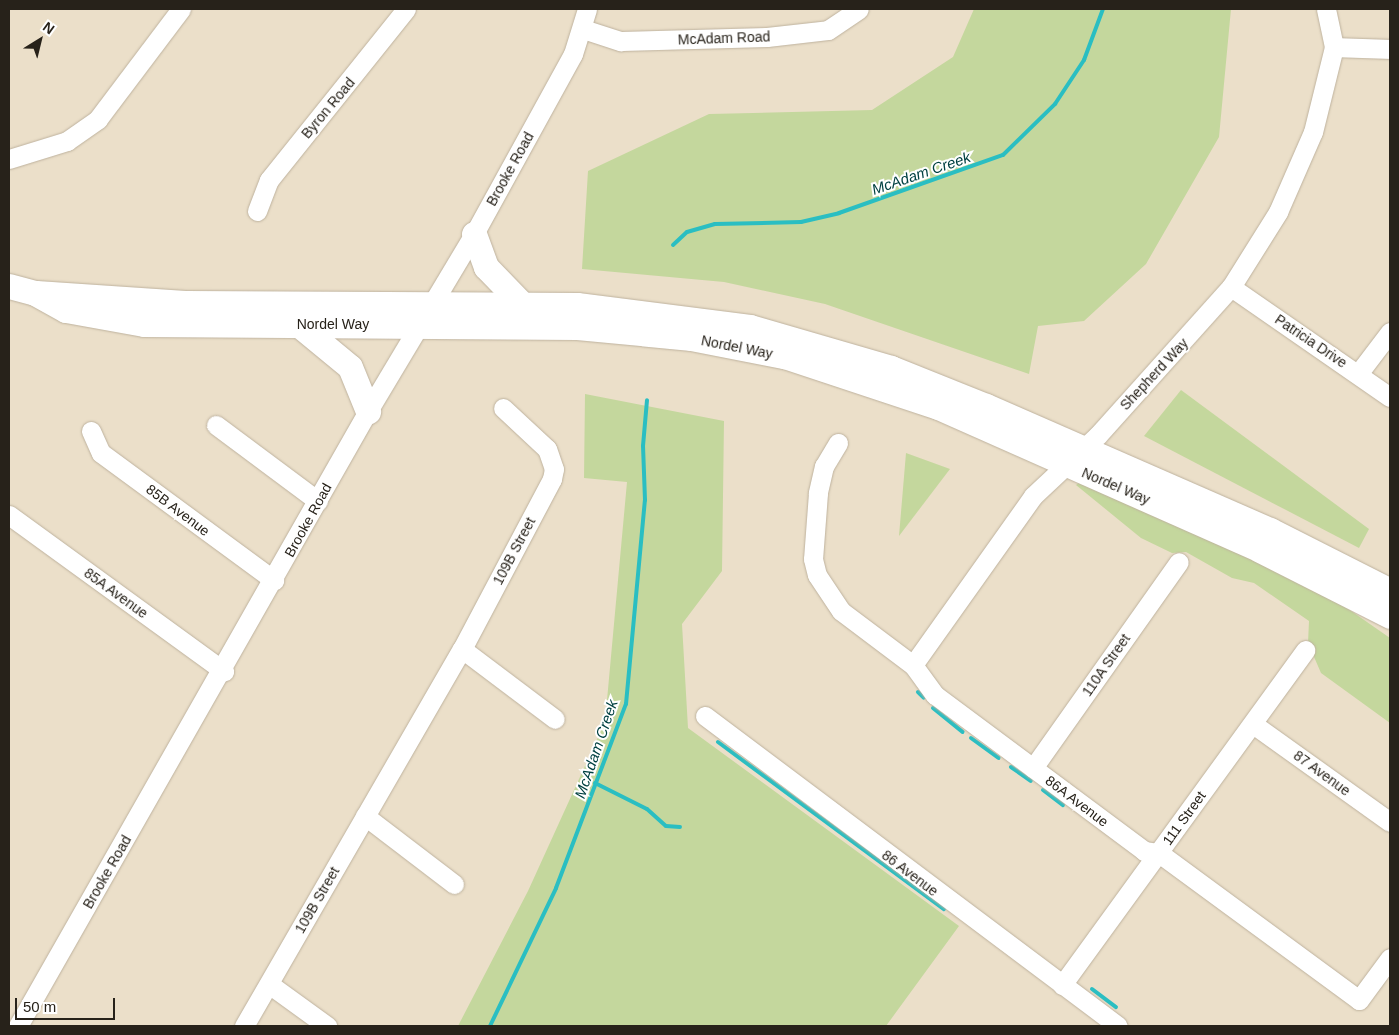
<!DOCTYPE html>
<style>
body{margin:0}
#map{position:relative;width:1399px;height:1035px;overflow:hidden;background:#ebdfc9;font-family:Arial,sans-serif}
div>[style]{position:absolute}
.green>*{inset:0;background:#c4d79d}
.stream>*{height:4px;margin:-2px;padding:0 2px;transform-origin:2px;border-radius:2px;background:#2abec2}
.roads{filter:drop-shadow(0 0 1px #beb29e) drop-shadow(0 0 1px #beb29e)}
.minor>*{height:19px;margin:-9.5px;padding:0 9.5px;transform-origin:9.5px;border-radius:9.5px;background:#fff}
.major>*{height:25px;margin:-12.5px;padding:0 12.5px;transform-origin:12.5px;border-radius:12.5px;background:#fff}
span{translate:-50% -50%;white-space:nowrap;text-align:center;line-height:1.15;-webkit-text-stroke:4px #fff;paint-order:stroke}
.street-label{font-size:14px;color:#27221a}
.water-label{font-size:15px;color:#004041;font-style:italic}
.frame{position:absolute;inset:0;border:10px solid #27221a;pointer-events:none}
.north{position:absolute;left:15px;top:15px;width:50px;height:50px;-webkit-text-stroke:4px #fff;paint-order:stroke;rotate:36deg;font-size:14px;font-weight:700;line-height:20px;text-align:center;color:#27221a}
.north::after{content:'';display:block;margin:auto;width:18px;height:22px;background:#27221a;clip-path:polygon(50% 0,100% 100%,50% 72%,0 100%)}
.scale{position:absolute;left:15px;top:998px;width:100px;height:22px;box-sizing:border-box;border:2px solid #27221a;border-top:0;padding-left:6px;font-size:15px;line-height:18px;white-space:nowrap;color:#27221a;-webkit-text-stroke:4px #fff;paint-order:stroke}
</style>
<div id="map">
<div class="green">
<i style="clip-path:polygon(974px 9px,1231px 9px,1219px 137px,1146px 264px,1084px 321px,1038px 326px,1029px 374px,825px 304px,724px 282px,582px 269px,588px 171px,709px 114px,872px 110px,953px 57px)"></i>
<i style="clip-path:polygon(1181px 390px,1369px 529px,1359px 548px,1144px 436px)"></i>
<i style="clip-path:polygon(585px 394px,724px 421px,722px 571px,682px 624px,688px 728px,959px 926px,886px 1026px,458px 1026px,528px 891px,605px 722px,627px 482px,584px 478px)"></i>
<i style="clip-path:polygon(906px 453px,950px 469px,899px 536px)"></i>
<i style="clip-path:polygon(1080px 482px,1321px 590px,1390px 638px,1390px 723px,1321px 673px,1308px 643px,1309px 621px,1254px 583px,1232px 578px,1186px 552px,1172px 553px,1141px 538px,1076px 485px)"></i>
</div>
<div class="stream">
<i style="left:673px;top:245px;width:19px;rotate:-43deg"></i>
<i style="left:687px;top:232px;width:29px;rotate:-16deg"></i>
<i style="left:715px;top:224px;width:86px;rotate:-1.3deg"></i>
<i style="left:801px;top:222px;width:39px;rotate:-13deg"></i>
<i style="left:839px;top:213px;width:174px;rotate:-19.5deg"></i>
<i style="left:1003px;top:155px;width:73px;rotate:-44.4deg"></i>
<i style="left:1055px;top:104px;width:53px;rotate:-56.6deg"></i>
<i style="left:1084px;top:60px;width:54px;rotate:-69.6deg"></i>
<i style="left:918px;top:692px;width:8px;rotate:45deg"></i>
<i style="left:933px;top:708px;width:38px;rotate:39deg"></i>
<i style="left:971px;top:738px;width:34px;rotate:36deg"></i>
<i style="left:718px;top:742px;width:281px;rotate:36.5deg"></i>
<i style="left:1011px;top:767px;width:24px;rotate:35deg"></i>
<i style="left:595px;top:783px;width:58px;rotate:26.6deg"></i>
<i style="left:647px;top:809px;width:25px;rotate:42deg"></i>
<i style="left:666px;top:826px;width:14px;rotate:4deg"></i>
<i style="left:1043px;top:790px;width:25px;rotate:37deg"></i>
<i style="left:1092px;top:989px;width:30px;rotate:37deg"></i>
<i style="left:490px;top:1026px;width:153px;rotate:-64.4deg"></i>
<i style="left:556px;top:888px;width:197px;rotate:-69.2deg"></i>
<i style="left:626px;top:704px;width:205px;rotate:-84.7deg"></i>
<i style="left:645px;top:500px;width:54px;rotate:-92.1deg"></i>
<i style="left:643px;top:446px;width:46px;rotate:-85deg"></i>
</div>
<div class="roads">
<div class="minor">
<i style="left:1326px;top:9px;width:39px;rotate:78deg"></i>
<i style="left:583px;top:29px;width:40px;rotate:18deg"></i>
<i style="left:621px;top:41px;width:146px;rotate:-1.6deg"></i>
<i style="left:767px;top:37px;width:61px;rotate:-6.5deg"></i>
<i style="left:828px;top:30px;width:37px;rotate:-34deg"></i>
<i style="left:9px;top:159px;width:61px;rotate:-17.2deg"></i>
<i style="left:67px;top:141px;width:38px;rotate:-35deg"></i>
<i style="left:98px;top:119px;width:138px;rotate:-53deg"></i>
<i style="left:257px;top:211px;width:33px;rotate:-69deg"></i>
<i style="left:269px;top:180px;width:219px;rotate:-51.3deg"></i>
<i style="left:1231px;top:287px;width:193px;rotate:34.7deg"></i>
<i style="left:1358px;top:374px;width:53px;rotate:-52.7deg"></i>
<i style="left:216px;top:425px;width:127px;rotate:36.7deg"></i>
<i style="left:91px;top:431px;width:24px;rotate:66deg"></i>
<i style="left:101px;top:453px;width:215px;rotate:36.3deg"></i>
<i style="left:838px;top:443px;width:27px;rotate:121deg"></i>
<i style="left:824px;top:466px;width:28px;rotate:103deg"></i>
<i style="left:818px;top:493px;width:66px;rotate:94.3deg"></i>
<i style="left:813px;top:559px;width:16px;rotate:76deg"></i>
<i style="left:817px;top:575px;width:43px;rotate:56.3deg"></i>
<i style="left:841px;top:611px;width:90px;rotate:36.9deg"></i>
<i style="left:913px;top:665px;width:37px;rotate:54deg"></i>
<i style="left:935px;top:695px;width:261px;rotate:36.7deg"></i>
<i style="left:1144px;top:851px;width:15px;rotate:8deg"></i>
<i style="left:1159px;top:853px;width:248px;rotate:36.3deg"></i>
<i style="left:1359px;top:1000px;width:52px;rotate:-53.6deg"></i>
<i style="left:9px;top:515px;width:266px;rotate:36deg"></i>
<i style="left:462px;top:649px;width:116px;rotate:37deg"></i>
<i style="left:913px;top:665px;width:207px;rotate:-54.6deg"></i>
<i style="left:1033px;top:496px;width:89px;rotate:-43.2deg"></i>
<i style="left:1098px;top:435px;width:199px;rotate:-48.1deg"></i>
<i style="left:1231px;top:287px;width:89px;rotate:-57.9deg"></i>
<i style="left:1278px;top:212px;width:87px;rotate:-66.4deg"></i>
<i style="left:1313px;top:132px;width:88px;rotate:-76.1deg"></i>
<i style="left:1334px;top:47px;width:56px;rotate:2deg"></i>
<i style="left:705px;top:716px;width:516px;rotate:36.89deg"></i>
<i style="left:1253px;top:724px;width:168px;rotate:35.6deg"></i>
<i style="left:1033px;top:768px;width:252px;rotate:-54.7deg"></i>
<i style="left:365px;top:816px;width:112px;rotate:37.4deg"></i>
<i style="left:269px;top:984px;width:72px;rotate:35.9deg"></i>
<i style="left:1062px;top:985px;width:414px;rotate:-54deg"></i>
<i style="left:18px;top:1026px;width:708px;rotate:-60.36deg"></i>
<i style="left:368px;top:411px;width:206px;rotate:-59.1deg"></i>
<i style="left:474px;top:234px;width:205px;rotate:-61.2deg"></i>
<i style="left:573px;top:54px;width:47px;rotate:-72.7deg"></i>
<i style="left:244px;top:1026px;width:435px;rotate:-60deg"></i>
<i style="left:462px;top:649px;width:192px;rotate:-62.1deg"></i>
<i style="left:552px;top:479px;width:10px;rotate:-79deg"></i>
<i style="left:554px;top:469px;width:21px;rotate:-109deg"></i>
<i style="left:547px;top:449px;width:60px;rotate:-137deg"></i>
</div>
<div class="major">
<i style="left:474px;top:234px;width:35px;rotate:70deg"></i>
<i style="left:486px;top:267px;width:50px;rotate:45.8deg"></i>
<i style="left:9px;top:286px;width:27px;rotate:15deg"></i>
<i style="left:35px;top:293px;width:35px;rotate:29deg"></i>
<i style="left:66px;top:310px;width:79px;rotate:10.2deg"></i>
<i style="left:144px;top:324px;width:433px;rotate:0.4deg"></i>
<i style="left:577px;top:327px;width:115px;rotate:5.5deg"></i>
<i style="left:691px;top:338px;width:95px;rotate:11deg"></i>
<i style="left:784px;top:356px;width:162px;rotate:18.3deg"></i>
<i style="left:938px;top:407px;width:352px;rotate:23.9deg"></i>
<i style="left:1260px;top:550px;width:146px;rotate:26.9deg"></i>
<i style="left:36px;top:293px;width:149px;rotate:3.8deg"></i>
<i style="left:185px;top:303px;width:392px;rotate:0.3deg"></i>
<i style="left:577px;top:305px;width:174px;rotate:7.2deg"></i>
<i style="left:750px;top:327px;width:147px;rotate:16.2deg"></i>
<i style="left:891px;top:368px;width:102px;rotate:21.8deg"></i>
<i style="left:986px;top:406px;width:310px;rotate:23.6deg"></i>
<i style="left:1270px;top:530px;width:135px;rotate:26.9deg"></i>
<i style="left:298px;top:324px;width:67px;rotate:39.6deg"></i>
<i style="left:350px;top:367px;width:48px;rotate:67.8deg"></i>
</div>
</div>
<div class="street-label">
<span style="left:724px;top:38px;rotate:-2deg">McAdam Road</span>
<span style="left:328px;top:108px;rotate:-50deg">Byron Road</span>
<span style="left:510px;top:169px;rotate:-61deg">Brooke Road</span>
<span style="left:333px;top:324px">Nordel Way</span>
<span style="left:1311px;top:341px;rotate:34deg">Patricia Drive</span>
<span style="left:737px;top:347px;rotate:11deg">Nordel Way</span>
<span style="left:1154px;top:374px;rotate:-47deg">Shepherd Way</span>
<span style="left:1116px;top:486px;rotate:23deg">Nordel Way</span>
<span style="left:178px;top:510px;rotate:37deg">85B Avenue</span>
<span style="left:308px;top:520px;rotate:-61deg">Brooke Road</span>
<span style="left:514px;top:551px;rotate:-62deg">109B Street</span>
<span style="left:116px;top:593px;rotate:36deg">85A Avenue</span>
<span style="left:1106px;top:665px;rotate:-55deg">110A Street</span>
<span style="left:1322px;top:773px;rotate:36deg">87 Avenue</span>
<span style="left:1077px;top:801px;rotate:37deg">86A Avenue</span>
<span style="left:1184px;top:818px;rotate:-54deg">111 Street</span>
<span style="left:107px;top:872px;rotate:-60deg">Brooke Road</span>
<span style="left:910px;top:873px;rotate:37deg">86 Avenue</span>
<span style="left:317px;top:900px;rotate:-60deg">109B Street</span>
</div>
<div class="water-label">
<span style="left:921px;top:173px;rotate:-19deg">McAdam Creek</span>
<span style="left:596px;top:749px;rotate:-71deg">McAdam Creek</span>
</div>
<div class="frame"></div>
<div class="north">N</div>
<div class="scale">50 m</div>
</div>
